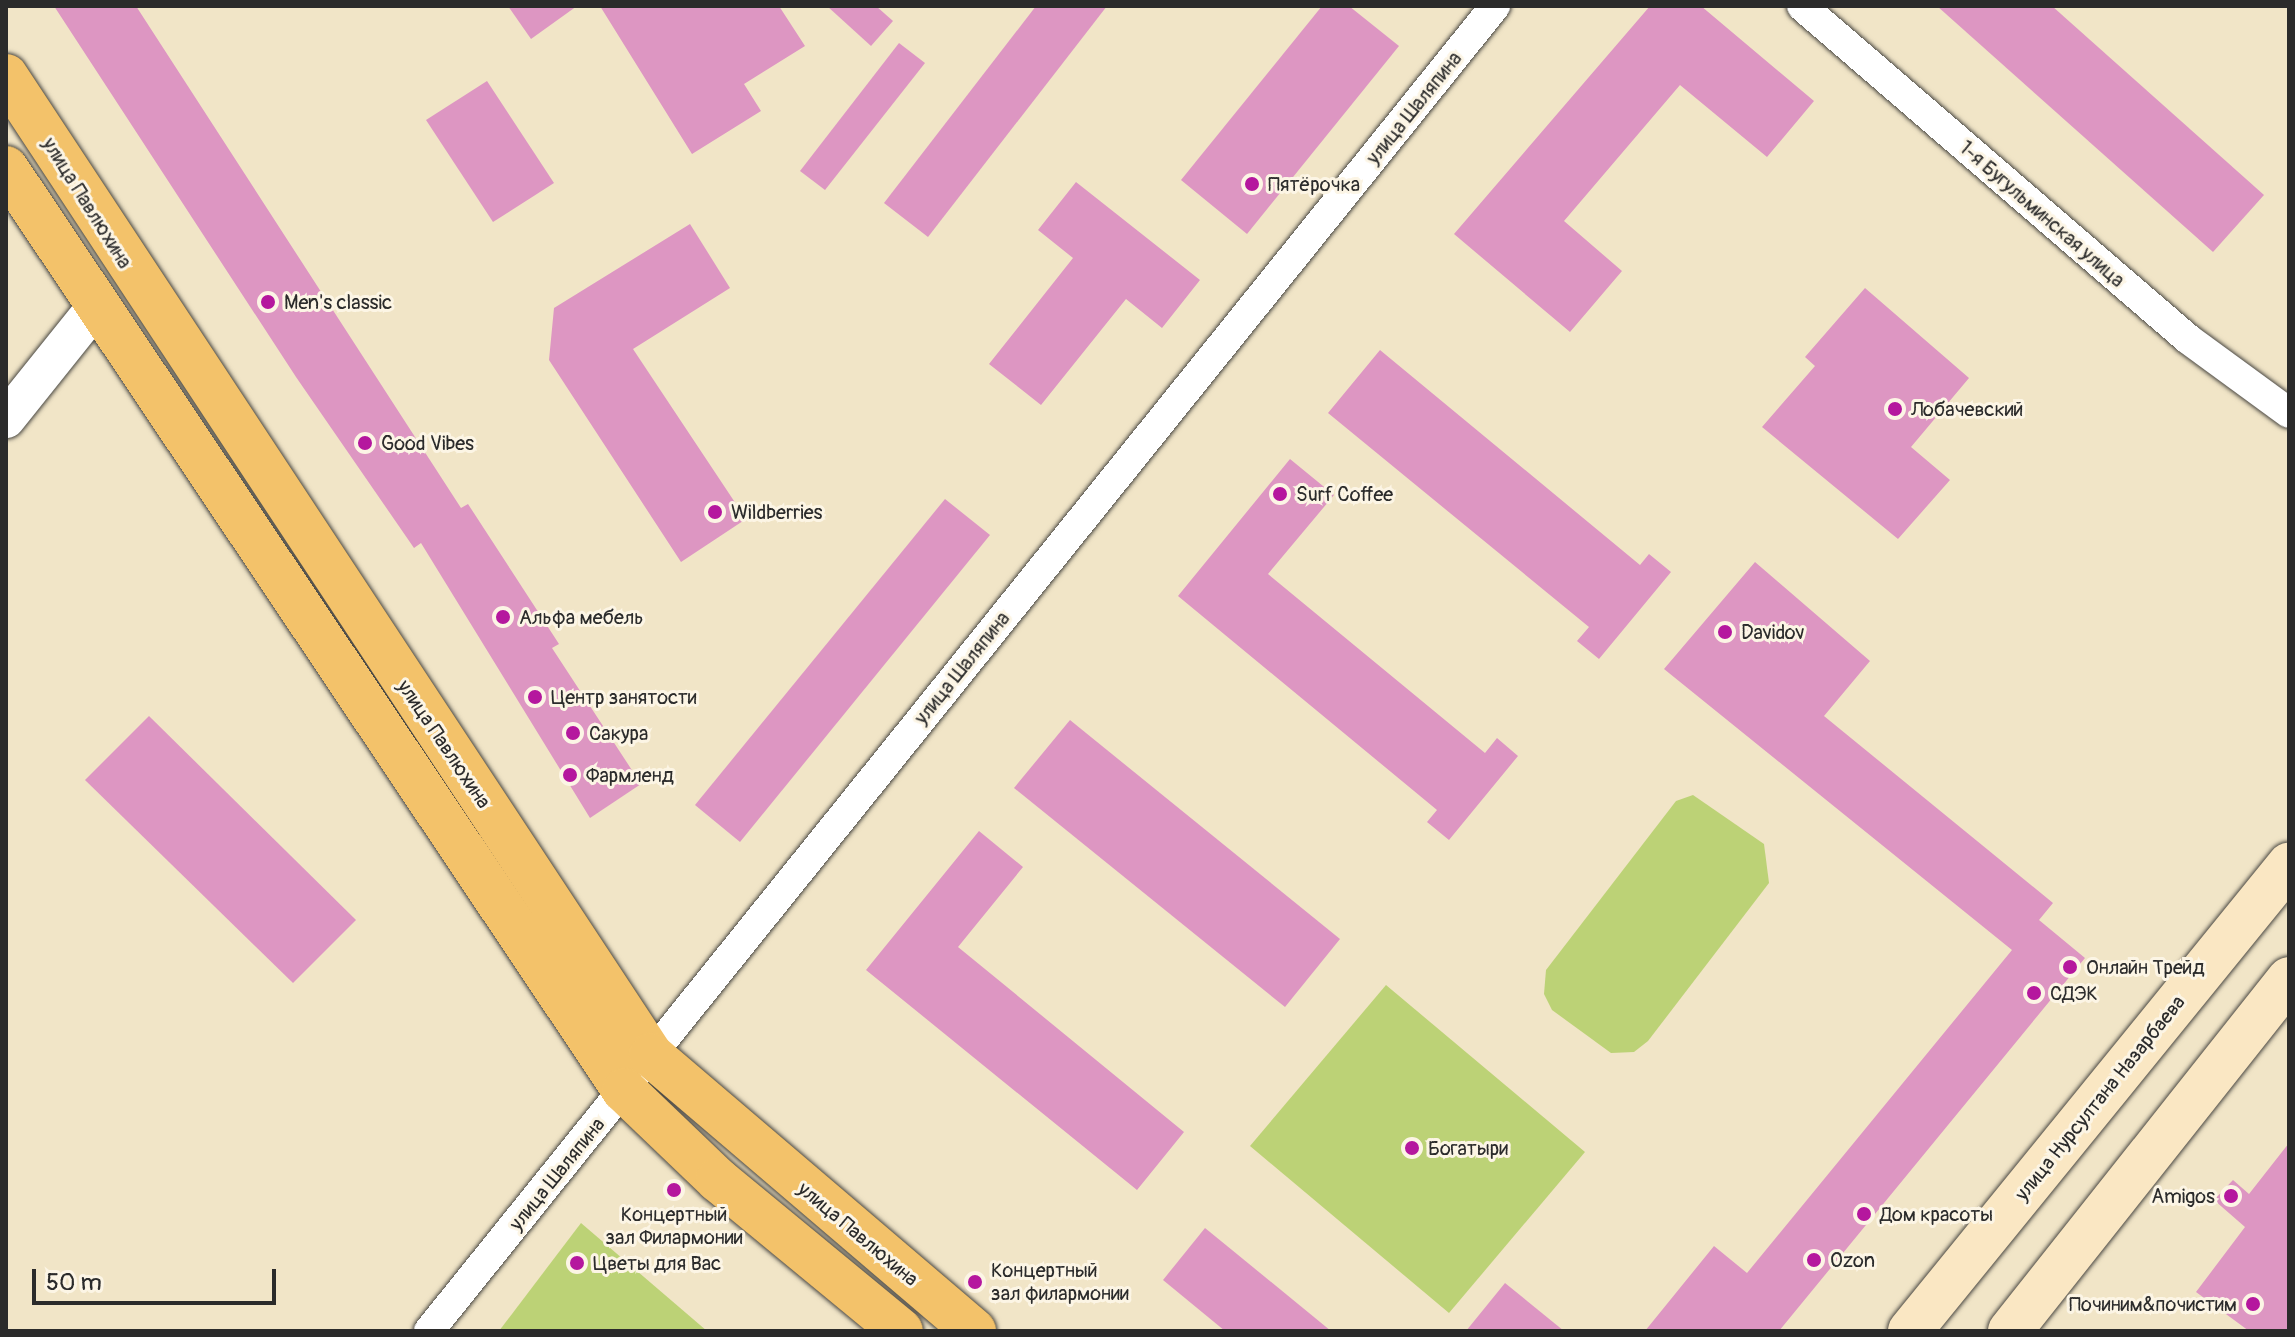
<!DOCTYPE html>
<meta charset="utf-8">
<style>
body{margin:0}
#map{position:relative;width:2295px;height:1337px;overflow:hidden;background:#f1e5c7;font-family:Pangolin,sans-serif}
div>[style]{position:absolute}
.green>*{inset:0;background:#bcd276}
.building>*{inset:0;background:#dd96c2}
.roads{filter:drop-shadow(0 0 2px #494742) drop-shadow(0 0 2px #494742)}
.minor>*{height:30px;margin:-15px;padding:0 15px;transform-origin:15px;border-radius:15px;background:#fff}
.tertiary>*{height:38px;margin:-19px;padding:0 19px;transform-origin:19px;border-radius:19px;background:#fff}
.secondary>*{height:44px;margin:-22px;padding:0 22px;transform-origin:22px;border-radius:22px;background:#fae7c3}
.primary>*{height:44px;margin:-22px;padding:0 22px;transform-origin:22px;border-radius:22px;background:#f3c26a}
.dots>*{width:22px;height:22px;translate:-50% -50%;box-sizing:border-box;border:4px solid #fcf5e5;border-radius:50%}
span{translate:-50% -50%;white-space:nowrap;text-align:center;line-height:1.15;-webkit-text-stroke:6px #fcf5e5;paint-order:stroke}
.street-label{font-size:20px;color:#2b2b2b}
.poi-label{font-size:20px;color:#2b2b2b}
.left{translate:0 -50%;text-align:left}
.right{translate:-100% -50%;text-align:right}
.frame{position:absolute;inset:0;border:8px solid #2b2b2b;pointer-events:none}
.scale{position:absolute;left:32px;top:1269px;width:244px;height:36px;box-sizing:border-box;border:4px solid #2b2b2b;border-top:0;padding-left:10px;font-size:24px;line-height:28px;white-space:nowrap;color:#2b2b2b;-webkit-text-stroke:6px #fcf5e5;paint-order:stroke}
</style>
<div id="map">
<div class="green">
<i style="clip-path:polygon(1693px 795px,1764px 844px,1769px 883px,1648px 1041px,1634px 1052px,1611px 1053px,1552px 1010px,1544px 994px,1546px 970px,1676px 801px)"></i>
<i style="clip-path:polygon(1386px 985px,1585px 1152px,1449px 1313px,1250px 1146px)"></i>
<i style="clip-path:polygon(581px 1223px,707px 1331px,499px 1331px)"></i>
</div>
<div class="building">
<i style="clip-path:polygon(54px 6px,136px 6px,461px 508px,468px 504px,559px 644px,552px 648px,641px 784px,590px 818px,421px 543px,414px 548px,296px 377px)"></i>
<i style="clip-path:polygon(508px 6px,577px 6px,531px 39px)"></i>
<i style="clip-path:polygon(600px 6px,779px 6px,805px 46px,744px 84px,761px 111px,692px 154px)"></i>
<i style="clip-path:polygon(827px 6px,876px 6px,893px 21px,871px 46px)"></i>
<i style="clip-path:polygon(1036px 6px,1107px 6px,928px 237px,884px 203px)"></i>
<i style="clip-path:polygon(1322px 6px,1349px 6px,1399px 46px,1247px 234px,1181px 180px)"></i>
<i style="clip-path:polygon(1650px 6px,1701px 6px,1814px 101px,1767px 157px,1680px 85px,1564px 221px,1622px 271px,1570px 332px,1454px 234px)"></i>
<i style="clip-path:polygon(1937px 6px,2052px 6px,2264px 195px,2213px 252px)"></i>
<i style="clip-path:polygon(899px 43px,925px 63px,825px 190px,800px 171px)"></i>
<i style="clip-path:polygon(487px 81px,554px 183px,493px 222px,426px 120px)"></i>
<i style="clip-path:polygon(1076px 182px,1200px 280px,1162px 328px,1126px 299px,1041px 405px,989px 364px,1073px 258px,1038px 230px)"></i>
<i style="clip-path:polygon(690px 224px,730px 288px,633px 349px,746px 519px,681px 562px,549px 360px,554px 308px)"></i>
<i style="clip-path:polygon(1865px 288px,1969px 378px,1911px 447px,1950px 480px,1898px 539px,1762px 427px,1815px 366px,1805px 357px)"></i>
<i style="clip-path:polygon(1380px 350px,1640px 565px,1649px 554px,1671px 572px,1599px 659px,1577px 641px,1589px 627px,1328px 413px)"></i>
<i style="clip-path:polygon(1290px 459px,1334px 495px,1268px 574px,1485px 753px,1497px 738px,1518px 756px,1449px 840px,1427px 822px,1437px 810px,1178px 596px)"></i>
<i style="clip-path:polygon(945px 499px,990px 535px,740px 842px,695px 805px)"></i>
<i style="clip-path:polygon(1755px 562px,1870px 661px,1824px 716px,2053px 903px,2039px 920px,2085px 958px,1779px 1331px,1645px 1331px,1714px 1246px,1747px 1273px,2012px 950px,1664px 669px)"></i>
<i style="clip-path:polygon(149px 716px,356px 920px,293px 983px,85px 780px)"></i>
<i style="clip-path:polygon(1070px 720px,1340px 939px,1285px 1007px,1014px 788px)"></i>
<i style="clip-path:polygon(979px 831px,1023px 867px,958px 947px,1184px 1132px,1137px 1190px,866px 970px)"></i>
<i style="clip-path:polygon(2289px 1143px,2289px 1331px,2249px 1331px,2196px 1292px,2245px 1227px,2214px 1200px,2233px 1180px,2249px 1194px)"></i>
<i style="clip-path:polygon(1205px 1228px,1232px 1250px,1331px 1331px,1225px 1331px,1163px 1280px)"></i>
<i style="clip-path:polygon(1505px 1283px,1564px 1331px,1466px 1331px)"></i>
</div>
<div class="roads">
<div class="minor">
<i style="left:1802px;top:6px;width:510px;rotate:40.78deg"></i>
<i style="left:2188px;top:339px;width:125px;rotate:36.2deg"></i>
<i style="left:429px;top:1331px;width:1701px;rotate:-51.18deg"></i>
</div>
<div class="tertiary">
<i style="left:6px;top:419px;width:142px;rotate:-51.3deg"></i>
</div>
<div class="secondary">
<i style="left:1910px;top:1331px;width:601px;rotate:-50.88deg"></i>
<i style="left:2010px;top:1331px;width:449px;rotate:-51.6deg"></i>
</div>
<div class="primary">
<i style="left:6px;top:76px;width:1172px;rotate:56.62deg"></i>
<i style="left:651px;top:1055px;width:425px;rotate:40.5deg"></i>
<i style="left:6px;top:168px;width:1110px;rotate:56.17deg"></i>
<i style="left:624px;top:1090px;width:130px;rotate:43.8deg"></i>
<i style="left:718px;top:1180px;width:237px;rotate:39.5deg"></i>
</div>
</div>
<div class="dots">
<i style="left:1252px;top:184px;background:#b5179e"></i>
<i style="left:268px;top:302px;background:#b5179e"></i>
<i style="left:1895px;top:409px;background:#b5179e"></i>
<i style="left:365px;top:443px;background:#b5179e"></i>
<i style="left:1280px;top:494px;background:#b5179e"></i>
<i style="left:715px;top:512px;background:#b5179e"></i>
<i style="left:503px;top:617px;background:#b5179e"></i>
<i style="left:1725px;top:632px;background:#b5179e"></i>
<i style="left:535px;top:697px;background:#b5179e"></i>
<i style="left:573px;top:733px;background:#b5179e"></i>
<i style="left:570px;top:775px;background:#b5179e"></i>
<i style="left:2070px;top:967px;background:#b5179e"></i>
<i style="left:2034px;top:993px;background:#b5179e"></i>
<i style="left:1412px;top:1148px;background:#b5179e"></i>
<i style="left:674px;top:1190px;background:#b5179e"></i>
<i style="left:2231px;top:1196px;background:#b5179e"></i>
<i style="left:1864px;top:1214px;background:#b5179e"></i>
<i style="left:1814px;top:1260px;background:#b5179e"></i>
<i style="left:577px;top:1263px;background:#b5179e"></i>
<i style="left:975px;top:1282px;background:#b5179e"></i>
<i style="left:2253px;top:1304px;background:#b5179e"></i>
</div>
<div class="street-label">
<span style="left:1414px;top:108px;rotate:-51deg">улица Шаляпина</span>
<span style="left:87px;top:203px;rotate:58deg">улица Павлюхина</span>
<span style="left:2042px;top:214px;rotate:41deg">1-я Бугульминская улица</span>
<span style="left:962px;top:668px;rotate:-51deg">улица Шаляпина</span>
<span style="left:444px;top:744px;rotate:56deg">улица Павлюхина</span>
<span style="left:2100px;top:1098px;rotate:-51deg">улица Нурсултана Назарбаева</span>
<span style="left:557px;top:1174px;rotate:-51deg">улица Шаляпина</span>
<span style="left:858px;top:1234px;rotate:40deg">улица Павлюхина</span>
</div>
<div class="poi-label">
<span class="left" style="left:1268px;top:184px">Пятёрочка</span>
<span class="left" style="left:284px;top:302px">Men's classic</span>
<span class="left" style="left:1911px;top:409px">Лобачевский</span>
<span class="left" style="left:381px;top:443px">Good Vibes</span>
<span class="left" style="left:1296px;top:494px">Surf Coffee</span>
<span class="left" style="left:731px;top:512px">Wildberries</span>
<span class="left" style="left:519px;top:617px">Альфа мебель</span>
<span class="left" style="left:1741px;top:632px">Davidov</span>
<span class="left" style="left:551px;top:697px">Центр занятости</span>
<span class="left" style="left:589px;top:733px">Сакура</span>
<span class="left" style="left:586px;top:775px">Фармленд</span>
<span class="left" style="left:2086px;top:967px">Онлайн Трейд</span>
<span class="left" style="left:2050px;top:993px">СДЭК</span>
<span class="left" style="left:1428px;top:1148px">Богатыри</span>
<span class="right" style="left:2215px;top:1196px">Amigos</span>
<span style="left:674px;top:1226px">Концертный<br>зал Филармонии</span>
<span class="left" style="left:1880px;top:1214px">Дом красоты</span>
<span class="left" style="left:1830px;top:1260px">Ozon</span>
<span class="left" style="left:593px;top:1263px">Цветы для Вас</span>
<span class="left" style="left:991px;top:1282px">Концертный<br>зал филармонии</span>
<span class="right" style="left:2237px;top:1304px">Починим&amp;почистим</span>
</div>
<div class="frame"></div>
<div class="scale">50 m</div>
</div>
